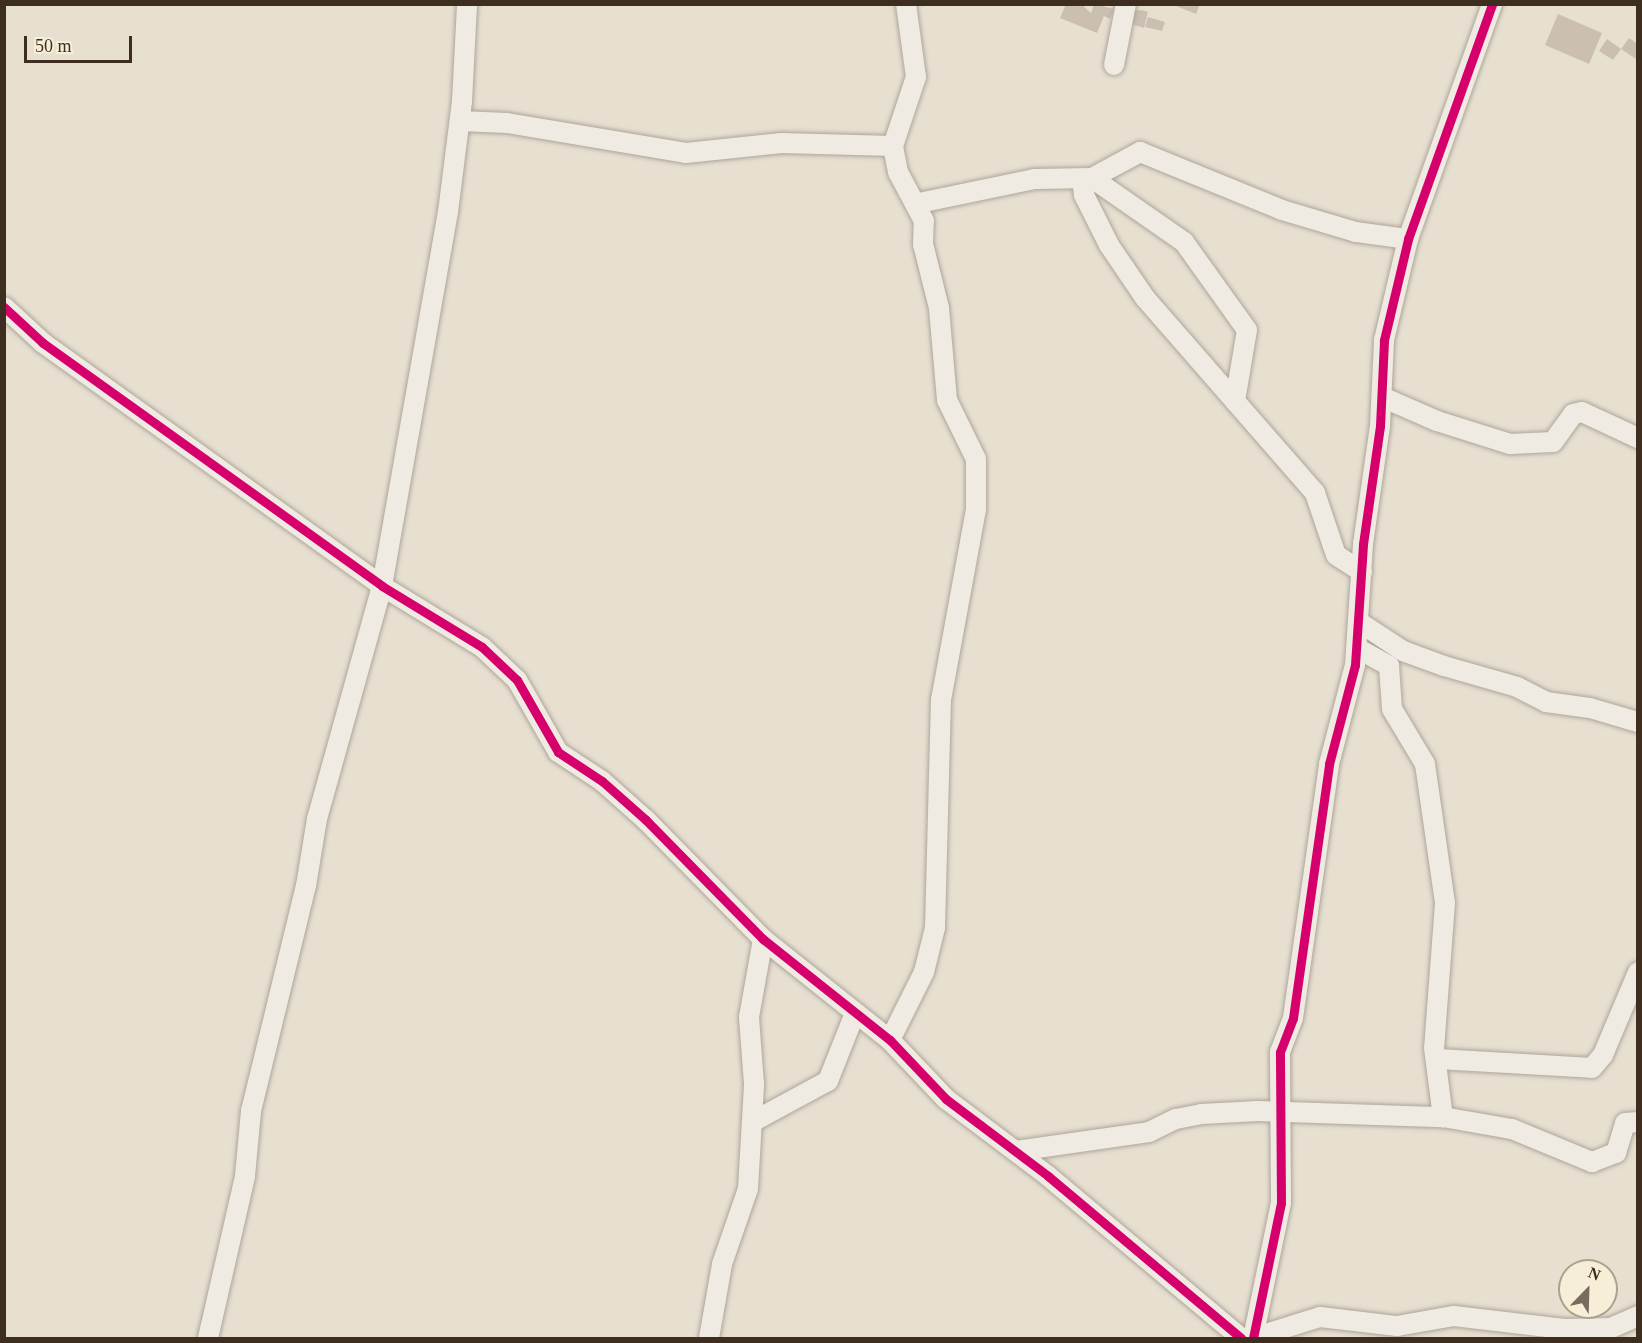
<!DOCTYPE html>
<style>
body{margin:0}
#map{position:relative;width:1642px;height:1343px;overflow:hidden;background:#e7e0d1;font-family:"Times New Roman",serif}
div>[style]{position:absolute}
.building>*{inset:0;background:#cbbfb2}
.roads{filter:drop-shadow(0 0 2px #ada599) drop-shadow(0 0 2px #ada599)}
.minor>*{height:20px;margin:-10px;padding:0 10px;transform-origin:10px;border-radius:10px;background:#efebe3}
.cycleway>*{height:9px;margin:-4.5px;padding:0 4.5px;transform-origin:4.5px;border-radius:4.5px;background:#d6006c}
span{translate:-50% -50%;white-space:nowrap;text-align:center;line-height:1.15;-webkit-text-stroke:6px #f7eed8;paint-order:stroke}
.frame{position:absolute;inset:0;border:6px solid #3d2e20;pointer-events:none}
.north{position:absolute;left:1558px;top:1259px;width:60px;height:60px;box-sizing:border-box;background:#f7eed8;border:2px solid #ada18e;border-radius:50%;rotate:23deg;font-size:16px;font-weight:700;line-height:24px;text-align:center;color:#3d2e20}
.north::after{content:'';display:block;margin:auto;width:21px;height:27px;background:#786c5e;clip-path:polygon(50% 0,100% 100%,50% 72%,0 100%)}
.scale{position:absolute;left:24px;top:36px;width:108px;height:27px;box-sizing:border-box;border:3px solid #3d2e20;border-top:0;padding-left:8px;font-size:18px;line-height:21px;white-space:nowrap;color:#3d2e20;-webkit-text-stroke:4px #f7eed8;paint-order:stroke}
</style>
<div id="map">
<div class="building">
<i style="clip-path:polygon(1066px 4px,1081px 4px,1091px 13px,1094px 4px,1114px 9px,1110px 19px,1104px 16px,1097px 33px,1060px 18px)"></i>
<i style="clip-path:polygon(1171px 4px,1200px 4px,1196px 14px)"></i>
<i style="clip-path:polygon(1142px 10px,1148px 12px,1144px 28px,1128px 23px,1132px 11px)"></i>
<i style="clip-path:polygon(1558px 14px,1602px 33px,1589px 64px,1545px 45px)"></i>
<i style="clip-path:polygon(1148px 17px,1165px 22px,1162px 31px,1145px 27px)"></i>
<i style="clip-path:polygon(1629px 38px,1638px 44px,1636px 59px,1621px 49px)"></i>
<i style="clip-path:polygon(1607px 39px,1621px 49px,1613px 60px,1599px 51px)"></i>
</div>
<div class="roads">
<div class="minor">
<i style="left:1114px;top:65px;width:62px;rotate:-78.9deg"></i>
<i style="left:460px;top:121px;width:47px;rotate:2.4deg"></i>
<i style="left:507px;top:123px;width:181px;rotate:9.5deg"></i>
<i style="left:686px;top:153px;width:96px;rotate:-6deg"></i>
<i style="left:781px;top:143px;width:112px;rotate:1.5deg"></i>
<i style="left:1092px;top:178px;width:112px;rotate:34.8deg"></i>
<i style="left:1184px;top:242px;width:108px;rotate:54.4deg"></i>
<i style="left:1247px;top:330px;width:72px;rotate:99.6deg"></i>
<i style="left:1082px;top:180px;width:15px;rotate:82deg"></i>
<i style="left:1084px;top:195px;width:56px;rotate:63.4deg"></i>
<i style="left:1109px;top:245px;width:64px;rotate:55.8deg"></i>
<i style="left:1145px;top:298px;width:259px;rotate:48.9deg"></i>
<i style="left:1315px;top:493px;width:65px;rotate:71.3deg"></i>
<i style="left:1336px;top:555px;width:31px;rotate:33deg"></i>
<i style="left:919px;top:203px;width:118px;rotate:-11.7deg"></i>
<i style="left:1035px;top:179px;width:57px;rotate:-1deg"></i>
<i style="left:1092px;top:178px;width:55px;rotate:-28.4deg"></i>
<i style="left:1140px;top:152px;width:153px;rotate:22.2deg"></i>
<i style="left:1282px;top:210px;width:77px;rotate:16.6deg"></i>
<i style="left:1356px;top:232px;width:52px;rotate:7.7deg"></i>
<i style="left:4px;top:307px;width:53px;rotate:42.7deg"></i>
<i style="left:43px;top:343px;width:417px;rotate:35.6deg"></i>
<i style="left:382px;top:586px;width:117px;rotate:31.4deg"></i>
<i style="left:482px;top:647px;width:48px;rotate:43.3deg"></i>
<i style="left:517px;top:680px;width:83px;rotate:60.3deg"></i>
<i style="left:558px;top:752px;width:53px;rotate:33.4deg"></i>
<i style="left:602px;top:781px;width:59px;rotate:41.6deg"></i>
<i style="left:646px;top:820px;width:167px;rotate:45.5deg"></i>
<i style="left:763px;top:939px;width:162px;rotate:38.5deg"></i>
<i style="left:890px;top:1040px;width:81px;rotate:46.5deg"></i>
<i style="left:946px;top:1099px;width:128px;rotate:37deg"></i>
<i style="left:1048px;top:1176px;width:252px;rotate:40deg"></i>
<i style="left:1382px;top:397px;width:60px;rotate:23.6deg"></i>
<i style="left:1437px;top:421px;width:77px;rotate:17.5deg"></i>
<i style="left:1510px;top:444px;width:43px;rotate:-2.7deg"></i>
<i style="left:1553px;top:442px;width:34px;rotate:-54deg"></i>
<i style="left:1573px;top:414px;width:9px;rotate:-13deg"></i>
<i style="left:1582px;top:412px;width:62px;rotate:24.9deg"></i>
<i style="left:1359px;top:622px;width:53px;rotate:33.4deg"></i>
<i style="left:1403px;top:651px;width:44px;rotate:20.1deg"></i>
<i style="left:1444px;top:666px;width:76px;rotate:16deg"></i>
<i style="left:1517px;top:687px;width:33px;rotate:27deg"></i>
<i style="left:1546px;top:702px;width:44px;rotate:7.8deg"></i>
<i style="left:1590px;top:708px;width:50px;rotate:16.3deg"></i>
<i style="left:1357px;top:648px;width:37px;rotate:29deg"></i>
<i style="left:1389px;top:666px;width:43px;rotate:86deg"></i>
<i style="left:1392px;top:709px;width:64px;rotate:59deg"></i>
<i style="left:1425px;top:764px;width:140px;rotate:81.8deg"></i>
<i style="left:1445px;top:903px;width:145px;rotate:94.3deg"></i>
<i style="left:1434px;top:1048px;width:70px;rotate:82.6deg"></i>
<i style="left:890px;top:1040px;width:76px;rotate:-63.4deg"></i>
<i style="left:924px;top:972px;width:45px;rotate:-76deg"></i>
<i style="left:935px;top:928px;width:228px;rotate:-88.5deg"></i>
<i style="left:941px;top:700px;width:194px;rotate:-79.6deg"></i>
<i style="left:976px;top:509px;width:50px;rotate:-90deg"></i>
<i style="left:976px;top:459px;width:66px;rotate:-116.2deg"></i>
<i style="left:947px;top:400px;width:92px;rotate:-95deg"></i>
<i style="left:939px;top:308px;width:66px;rotate:-104deg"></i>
<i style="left:923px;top:244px;width:23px;rotate:-88deg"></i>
<i style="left:924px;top:221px;width:55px;rotate:-118deg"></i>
<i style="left:898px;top:172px;width:26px;rotate:-101deg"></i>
<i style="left:893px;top:146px;width:73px;rotate:-71.6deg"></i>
<i style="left:916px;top:77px;width:74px;rotate:-97.8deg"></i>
<i style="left:1438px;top:1059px;width:154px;rotate:3.3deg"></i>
<i style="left:1592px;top:1068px;width:17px;rotate:-50deg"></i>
<i style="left:1603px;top:1055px;width:90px;rotate:-67.1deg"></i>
<i style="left:754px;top:1121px;width:84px;rotate:-28.4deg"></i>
<i style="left:828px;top:1081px;width:73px;rotate:-68.3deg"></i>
<i style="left:1016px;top:1151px;width:134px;rotate:-8.1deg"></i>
<i style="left:1149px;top:1132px;width:30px;rotate:-26deg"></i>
<i style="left:1176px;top:1119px;width:25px;rotate:-11deg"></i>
<i style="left:1201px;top:1114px;width:57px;rotate:-3deg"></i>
<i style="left:1258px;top:1111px;width:185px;rotate:1.9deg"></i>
<i style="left:1443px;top:1117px;width:70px;rotate:9.9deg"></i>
<i style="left:1512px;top:1129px;width:87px;rotate:22.4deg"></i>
<i style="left:1592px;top:1162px;width:26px;rotate:-21deg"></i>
<i style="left:1616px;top:1153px;width:31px;rotate:-73deg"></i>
<i style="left:1625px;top:1123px;width:13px;rotate:-4deg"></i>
<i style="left:208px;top:1338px;width:166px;rotate:-77.1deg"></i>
<i style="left:245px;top:1176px;width:65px;rotate:-84.7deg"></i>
<i style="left:251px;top:1111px;width:232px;rotate:-76.3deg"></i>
<i style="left:306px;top:886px;width:68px;rotate:-80.7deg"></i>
<i style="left:317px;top:819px;width:242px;rotate:-74.4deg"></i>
<i style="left:382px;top:586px;width:380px;rotate:-80deg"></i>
<i style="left:448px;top:212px;width:112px;rotate:-82.8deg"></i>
<i style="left:462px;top:101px;width:97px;rotate:-87deg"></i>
<i style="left:709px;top:1338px;width:75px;rotate:-80deg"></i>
<i style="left:722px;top:1264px;width:79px;rotate:-70.9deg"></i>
<i style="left:748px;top:1189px;width:105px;rotate:-86.7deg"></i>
<i style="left:754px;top:1084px;width:67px;rotate:-94.3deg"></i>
<i style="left:749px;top:1017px;width:79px;rotate:-79.8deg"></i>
<i style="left:1253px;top:1338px;width:138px;rotate:-78.3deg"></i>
<i style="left:1281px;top:1203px;width:151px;rotate:-90.4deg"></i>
<i style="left:1280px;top:1052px;width:36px;rotate:-69deg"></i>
<i style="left:1293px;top:1018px;width:257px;rotate:-81.9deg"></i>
<i style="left:1329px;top:764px;width:102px;rotate:-75.3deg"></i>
<i style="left:1355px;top:665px;width:121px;rotate:-86.2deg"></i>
<i style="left:1363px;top:544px;width:119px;rotate:-81.8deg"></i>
<i style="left:1380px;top:426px;width:86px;rotate:-87.3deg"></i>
<i style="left:1384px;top:340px;width:104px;rotate:-76.6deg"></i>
<i style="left:1408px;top:239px;width:250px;rotate:-70.3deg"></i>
<i style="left:1253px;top:1338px;width:70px;rotate:-17.4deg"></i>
<i style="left:1320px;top:1317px;width:78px;rotate:6.7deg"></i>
<i style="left:1397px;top:1326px;width:58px;rotate:-10deg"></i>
<i style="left:1454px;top:1316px;width:111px;rotate:6.7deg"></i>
<i style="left:1564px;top:1329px;width:47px;rotate:-1.2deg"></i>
<i style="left:1611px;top:1328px;width:30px;rotate:-24deg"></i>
</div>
</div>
<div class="cycleway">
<i style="left:4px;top:307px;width:53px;rotate:42.7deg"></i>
<i style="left:43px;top:343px;width:417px;rotate:35.6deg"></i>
<i style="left:382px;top:586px;width:117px;rotate:31.4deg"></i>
<i style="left:482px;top:647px;width:48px;rotate:43.3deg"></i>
<i style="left:517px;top:680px;width:83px;rotate:60.3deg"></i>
<i style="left:558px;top:752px;width:53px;rotate:33.4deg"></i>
<i style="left:602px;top:781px;width:59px;rotate:41.6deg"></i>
<i style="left:646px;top:820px;width:167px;rotate:45.5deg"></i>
<i style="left:763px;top:939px;width:162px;rotate:38.5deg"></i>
<i style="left:890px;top:1040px;width:81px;rotate:46.5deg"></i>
<i style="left:946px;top:1099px;width:128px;rotate:37deg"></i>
<i style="left:1048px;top:1176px;width:252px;rotate:40deg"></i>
<i style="left:1253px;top:1338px;width:138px;rotate:-78.3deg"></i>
<i style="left:1281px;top:1203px;width:151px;rotate:-90.4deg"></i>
<i style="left:1280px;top:1052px;width:36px;rotate:-69deg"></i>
<i style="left:1293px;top:1018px;width:257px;rotate:-81.9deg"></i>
<i style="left:1329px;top:764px;width:102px;rotate:-75.3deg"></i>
<i style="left:1355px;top:665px;width:121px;rotate:-86.2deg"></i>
<i style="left:1363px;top:544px;width:119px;rotate:-81.8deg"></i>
<i style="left:1380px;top:426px;width:86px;rotate:-87.3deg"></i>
<i style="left:1384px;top:340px;width:104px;rotate:-76.6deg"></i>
<i style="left:1408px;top:239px;width:250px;rotate:-70.3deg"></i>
</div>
<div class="frame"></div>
<div class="north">N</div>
<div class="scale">50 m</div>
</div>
